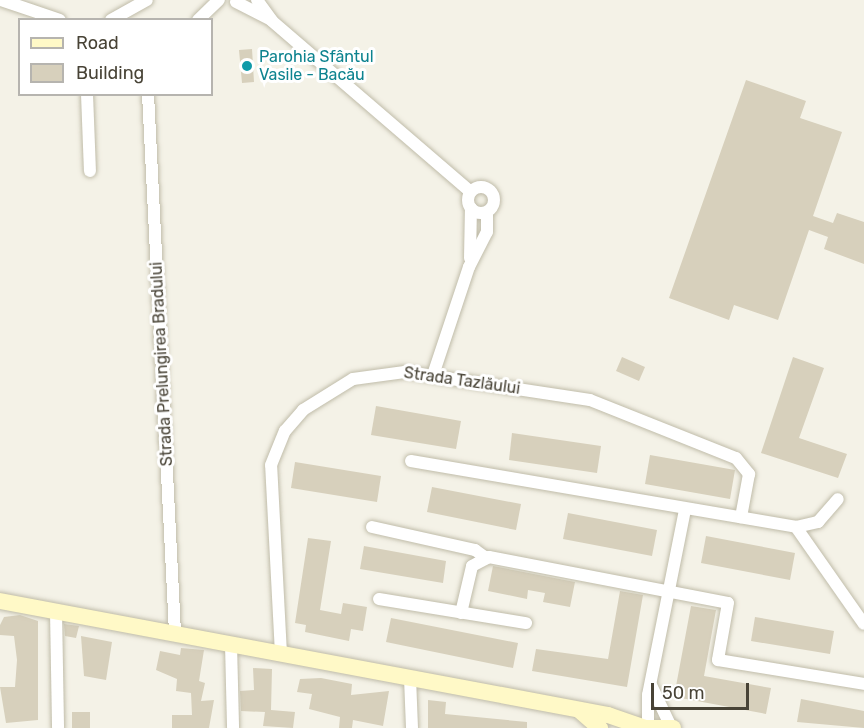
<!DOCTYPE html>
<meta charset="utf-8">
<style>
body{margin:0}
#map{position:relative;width:864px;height:728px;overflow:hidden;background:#f4f2e7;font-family:Rubik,sans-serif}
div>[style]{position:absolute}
.building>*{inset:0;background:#d7d0bc}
.roads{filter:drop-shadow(0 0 2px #c0bca9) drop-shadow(0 0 2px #c0bca9)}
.street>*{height:12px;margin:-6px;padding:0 6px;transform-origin:6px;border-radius:6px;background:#fff}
.street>.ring{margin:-6px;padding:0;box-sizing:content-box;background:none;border:12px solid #fff;border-radius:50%}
.secondary>*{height:16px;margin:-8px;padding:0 8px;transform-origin:8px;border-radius:8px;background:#fff9c7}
.dots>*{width:16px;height:16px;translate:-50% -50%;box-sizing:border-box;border:3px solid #fff;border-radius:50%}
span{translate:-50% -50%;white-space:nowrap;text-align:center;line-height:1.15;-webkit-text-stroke:6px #fff;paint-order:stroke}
.culture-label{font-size:16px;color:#0d838f}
.left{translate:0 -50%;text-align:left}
.street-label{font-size:16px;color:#484336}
.legend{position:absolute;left:18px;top:18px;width:195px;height:78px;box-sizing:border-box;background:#fff;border:2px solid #b6b4af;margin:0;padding:8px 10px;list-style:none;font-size:18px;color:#484336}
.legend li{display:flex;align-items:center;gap:12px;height:30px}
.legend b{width:30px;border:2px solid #b6b4af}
.scale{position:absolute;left:651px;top:683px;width:98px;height:27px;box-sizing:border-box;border:3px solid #484336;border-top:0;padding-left:8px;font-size:18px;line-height:21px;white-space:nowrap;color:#484336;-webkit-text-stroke:4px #fff;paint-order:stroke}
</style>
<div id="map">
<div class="building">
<i style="clip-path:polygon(252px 49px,254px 82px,242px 83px,239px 50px)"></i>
<i style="clip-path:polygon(746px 80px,806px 101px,800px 118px,842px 132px,813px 216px,833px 223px,837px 213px,864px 222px,864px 264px,824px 249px,828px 237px,809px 230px,778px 320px,734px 305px,729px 320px,669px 298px)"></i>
<i style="clip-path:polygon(622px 357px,645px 367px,639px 381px,616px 371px)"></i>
<i style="clip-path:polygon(793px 357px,824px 368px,799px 438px,847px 454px,838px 478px,761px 453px)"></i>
<i style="clip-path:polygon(376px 406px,461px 421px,456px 449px,371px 435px)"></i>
<i style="clip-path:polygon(512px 433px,601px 446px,597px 473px,509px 460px)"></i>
<i style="clip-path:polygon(650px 455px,735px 470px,730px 499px,645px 484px)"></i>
<i style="clip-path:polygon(295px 462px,381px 476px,377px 502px,291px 488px)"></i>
<i style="clip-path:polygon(432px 487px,521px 504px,516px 530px,427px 512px)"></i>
<i style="clip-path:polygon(568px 513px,657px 530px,652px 556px,563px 539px)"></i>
<i style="clip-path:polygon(706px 536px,795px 553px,790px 580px,701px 563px)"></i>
<i style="clip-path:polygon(308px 538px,331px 541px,320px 610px,341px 614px,343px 603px,367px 607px,363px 631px,351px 629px,349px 641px,305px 632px,306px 625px,295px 623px)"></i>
<i style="clip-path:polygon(364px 546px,446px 561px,443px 583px,360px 569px)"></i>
<i style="clip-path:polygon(493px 566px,575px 582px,570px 607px,543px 602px,545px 593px,528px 590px,527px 599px,488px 591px)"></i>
<i style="clip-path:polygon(620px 591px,643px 595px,627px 687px,532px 671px,536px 649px,608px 659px)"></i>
<i style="clip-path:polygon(691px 606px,716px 610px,704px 676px,771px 688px,766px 714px,681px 698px,682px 687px,676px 686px)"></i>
<i style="clip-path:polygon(20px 615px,38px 621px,38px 720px,6px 723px,0 687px,15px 687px,17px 660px,14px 636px,0 635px,0 625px,4px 617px)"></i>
<i style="clip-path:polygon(755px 617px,834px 631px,830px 654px,751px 641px)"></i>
<i style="clip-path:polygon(391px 618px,518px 643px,513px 668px,386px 642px)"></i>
<i style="clip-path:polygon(64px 624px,79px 626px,76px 638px,65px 636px)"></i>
<i style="clip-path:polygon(81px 636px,112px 642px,106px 680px,84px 676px)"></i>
<i style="clip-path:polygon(181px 648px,204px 650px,199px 681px,205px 683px,201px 701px,214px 700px,209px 728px,172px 728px,172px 715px,192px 715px,191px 693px,176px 691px,177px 679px,156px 670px,160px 651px,180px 655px)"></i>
<i style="clip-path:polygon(253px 668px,272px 669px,271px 710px,295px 712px,293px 728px,263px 726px,265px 712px,241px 711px,240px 691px,254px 690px)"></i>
<i style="clip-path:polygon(321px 678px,352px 684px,351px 695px,389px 691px,383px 726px,353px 720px,352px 728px,339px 728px,340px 717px,309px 709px,312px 694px,297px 692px,300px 679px)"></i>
<i style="clip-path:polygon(801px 699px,864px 711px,864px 728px,797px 722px)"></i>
<i style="clip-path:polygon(428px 700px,446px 702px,445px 714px,527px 722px,527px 728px,428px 728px)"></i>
<i style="clip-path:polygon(72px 712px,90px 712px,90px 728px,72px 728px)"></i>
</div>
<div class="roads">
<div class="street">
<i style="left:1px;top:0;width:62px;rotate:18.7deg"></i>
<i style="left:257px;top:0;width:26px;rotate:54deg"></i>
<i style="left:272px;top:21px;width:262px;rotate:40.7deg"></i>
<i style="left:236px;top:2px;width:39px;rotate:27deg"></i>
<i style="left:111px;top:20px;width:41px;rotate:-29.1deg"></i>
<i style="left:198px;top:20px;width:29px;rotate:-44deg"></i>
<i style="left:87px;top:94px;width:77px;rotate:87.8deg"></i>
<i style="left:148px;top:94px;width:540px;rotate:87.13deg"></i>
<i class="ring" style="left:468px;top:187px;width:14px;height:14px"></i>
<i style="left:470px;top:258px;width:50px;rotate:-88.9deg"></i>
<i style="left:433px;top:375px;width:114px;rotate:-71.6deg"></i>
<i style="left:469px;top:267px;width:39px;rotate:-63deg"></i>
<i style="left:487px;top:232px;width:20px;rotate:-90deg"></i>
<i style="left:411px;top:461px;width:391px;rotate:9.7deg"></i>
<i style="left:796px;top:527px;width:23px;rotate:-13deg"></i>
<i style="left:818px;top:522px;width:30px;rotate:-49deg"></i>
<i style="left:372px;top:527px;width:106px;rotate:12.6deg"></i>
<i style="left:475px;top:550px;width:14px;rotate:36deg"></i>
<i style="left:796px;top:527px;width:118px;rotate:55deg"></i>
<i style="left:379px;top:599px;width:149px;rotate:9.3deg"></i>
<i style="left:56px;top:611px;width:117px;rotate:89deg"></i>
<i style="left:461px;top:613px;width:48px;rotate:-76.8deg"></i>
<i style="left:472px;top:566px;width:19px;rotate:-28deg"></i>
<i style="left:489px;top:557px;width:243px;rotate:10.9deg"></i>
<i style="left:728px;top:603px;width:58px;rotate:100deg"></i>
<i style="left:718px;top:660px;width:148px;rotate:9.3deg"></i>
<i style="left:231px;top:644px;width:84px;rotate:88.6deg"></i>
<i style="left:281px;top:654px;width:189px;rotate:-93deg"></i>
<i style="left:271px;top:465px;width:37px;rotate:-68deg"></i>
<i style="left:285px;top:431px;width:28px;rotate:-49deg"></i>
<i style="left:303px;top:410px;width:59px;rotate:-31.8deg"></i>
<i style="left:353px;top:379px;width:52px;rotate:-7.7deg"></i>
<i style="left:405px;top:372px;width:187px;rotate:8.6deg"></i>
<i style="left:590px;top:400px;width:157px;rotate:21.7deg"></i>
<i style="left:736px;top:458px;width:21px;rotate:51deg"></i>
<i style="left:749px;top:474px;width:44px;rotate:100.5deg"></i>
<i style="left:410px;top:678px;width:50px;rotate:87.7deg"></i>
<i style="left:651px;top:685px;width:47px;rotate:64.5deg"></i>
<i style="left:648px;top:727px;width:32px;rotate:-90deg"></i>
<i style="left:648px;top:695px;width:190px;rotate:-78.7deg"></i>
</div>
<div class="secondary">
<i style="left:0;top:601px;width:619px;rotate:10.62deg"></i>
<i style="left:608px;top:715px;width:39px;rotate:19deg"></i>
<i style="left:579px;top:710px;width:28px;rotate:41deg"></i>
<i style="left:646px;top:728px;width:27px"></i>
</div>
</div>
<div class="dots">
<i style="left:247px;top:66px;background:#0f9aa8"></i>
</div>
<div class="culture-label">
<span class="left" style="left:259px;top:66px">Parohia Sfântul<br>Vasile - Bacău</span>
</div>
<div class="street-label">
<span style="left:162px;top:364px;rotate:-93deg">Strada Prelungirea Bradului</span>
<span style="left:462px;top:381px;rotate:8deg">Strada Tazlăului</span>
</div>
<ul class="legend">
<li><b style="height:8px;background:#fff9c7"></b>Road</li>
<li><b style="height:16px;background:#d7d0bc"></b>Building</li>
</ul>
<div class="scale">50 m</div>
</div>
